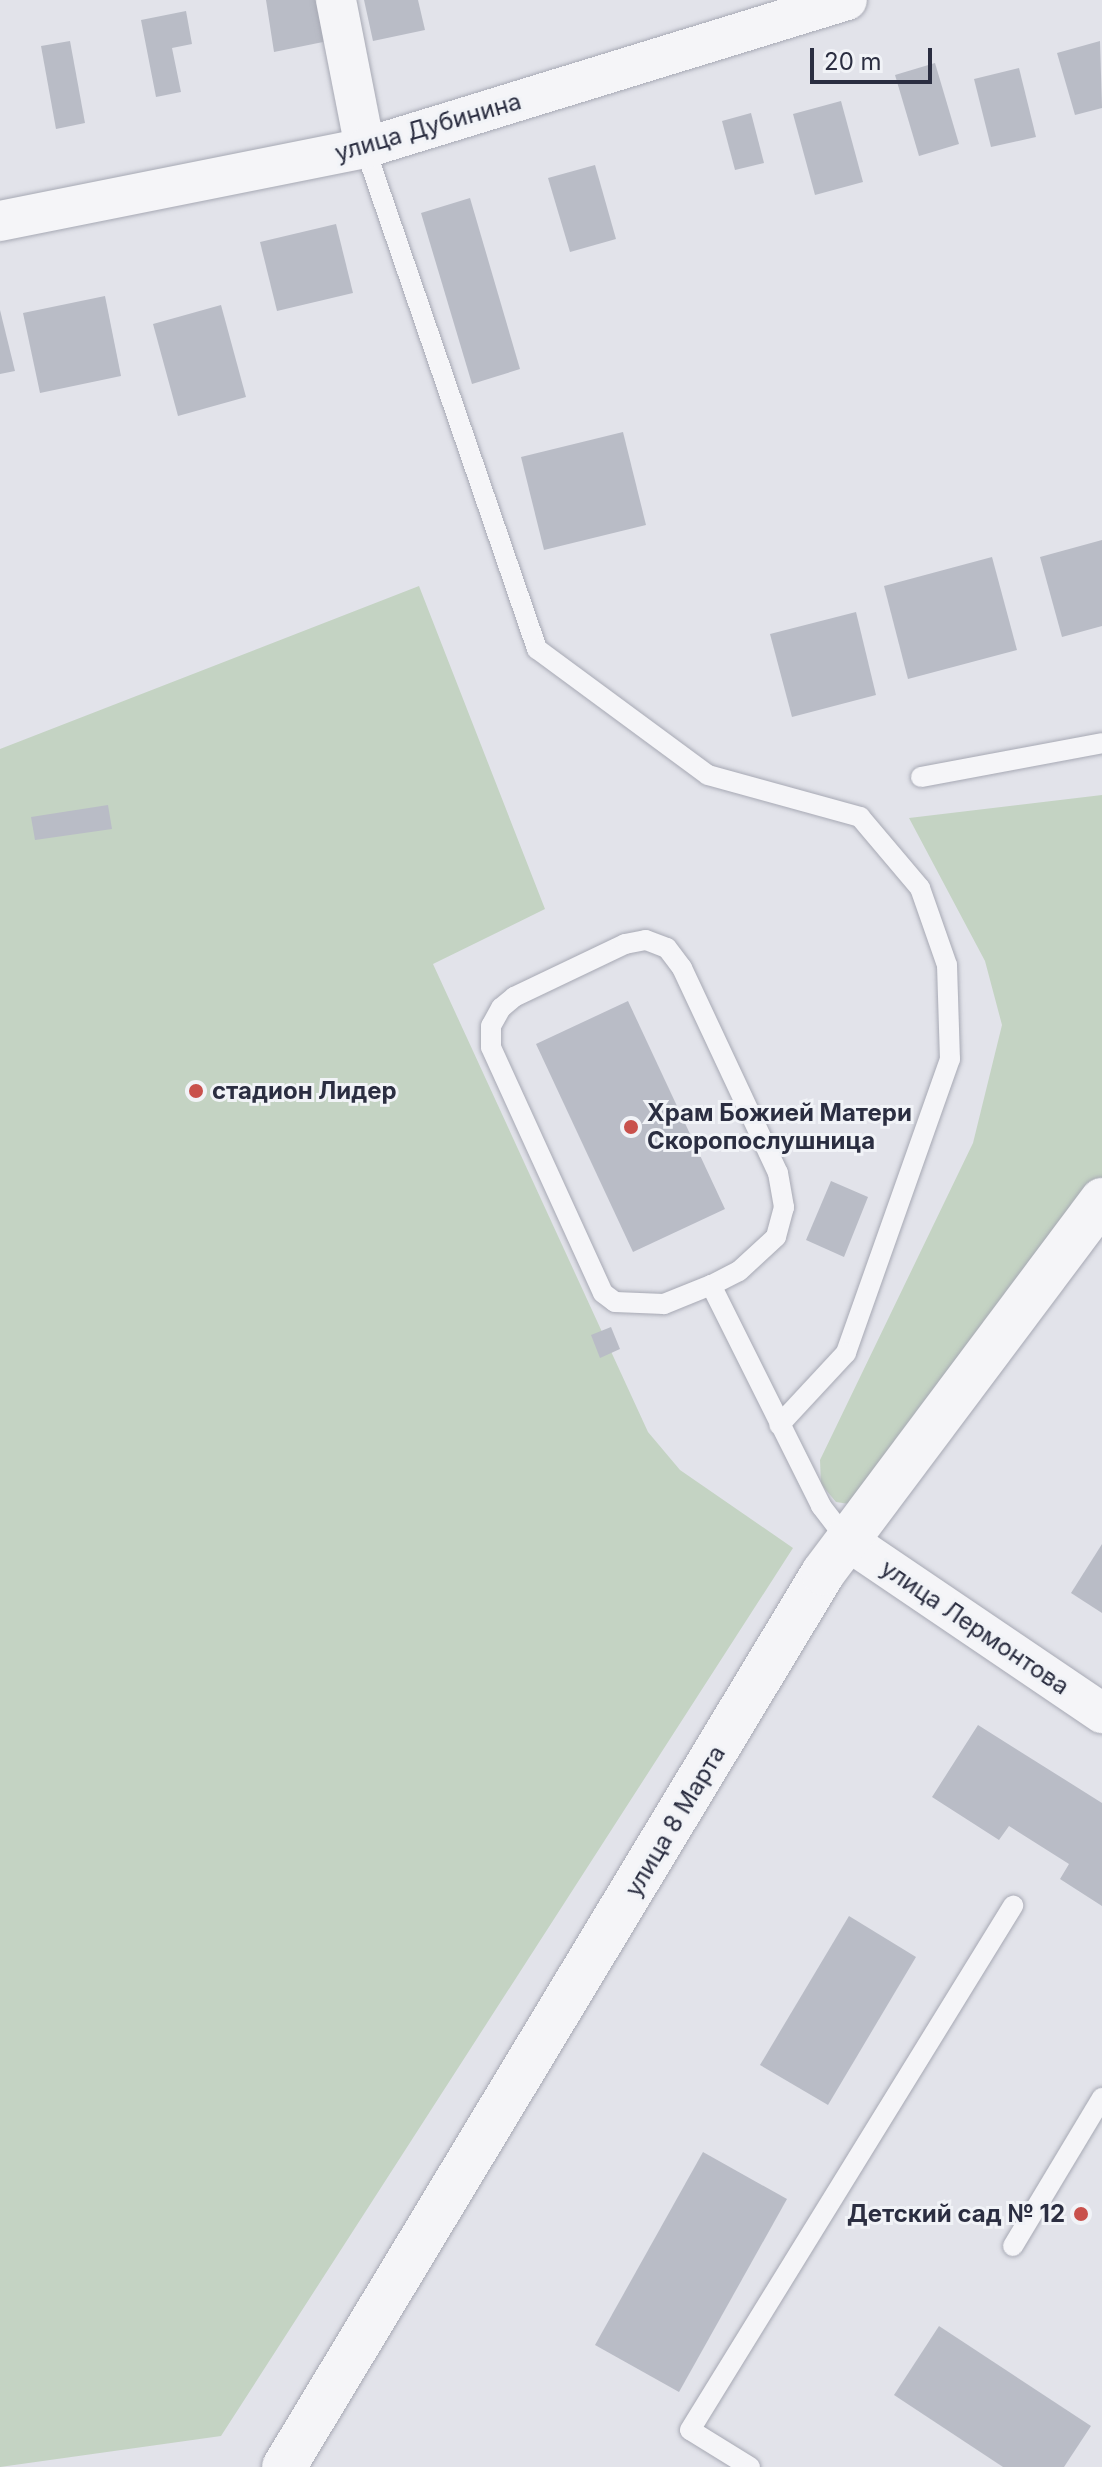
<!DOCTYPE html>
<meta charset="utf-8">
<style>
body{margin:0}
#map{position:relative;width:1102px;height:2467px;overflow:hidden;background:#e2e3ea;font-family:Inter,sans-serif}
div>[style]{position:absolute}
.green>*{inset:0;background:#c4d3c3}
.building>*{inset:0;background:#b9bcc6}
.roads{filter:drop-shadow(0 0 2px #a7a9b4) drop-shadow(0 0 2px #a7a9b4)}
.service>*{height:20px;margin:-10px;padding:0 10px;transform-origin:10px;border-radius:10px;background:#f5f5f8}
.minor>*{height:40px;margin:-20px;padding:0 20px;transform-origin:20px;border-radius:20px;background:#f5f5f8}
.tertiary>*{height:44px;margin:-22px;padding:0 22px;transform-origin:22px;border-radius:22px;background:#f5f5f8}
.dots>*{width:22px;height:22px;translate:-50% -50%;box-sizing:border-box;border:4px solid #f1f3f7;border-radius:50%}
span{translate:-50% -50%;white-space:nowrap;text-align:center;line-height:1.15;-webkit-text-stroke:6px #f1f3f7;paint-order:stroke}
.street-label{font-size:24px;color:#2b2e41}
.poi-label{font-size:24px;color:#2b2e41;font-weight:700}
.left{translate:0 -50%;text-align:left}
.right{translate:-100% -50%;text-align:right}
.scale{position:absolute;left:810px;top:48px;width:122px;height:36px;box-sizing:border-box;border:4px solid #2b2e41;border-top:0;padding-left:10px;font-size:24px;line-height:28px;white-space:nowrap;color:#2b2e41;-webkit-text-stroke:6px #f1f3f7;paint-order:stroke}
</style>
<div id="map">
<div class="green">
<i style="clip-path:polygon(419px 586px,545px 909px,433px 964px,648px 1432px,680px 1470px,793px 1548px,221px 2436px,0 2467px,0 749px)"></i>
<i style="clip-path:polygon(1102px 795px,1102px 1200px,856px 1505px,836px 1502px,821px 1484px,820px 1460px,973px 1143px,1002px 1025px,985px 961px,909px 818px)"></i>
</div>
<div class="building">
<i style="clip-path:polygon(266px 0,319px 0,328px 41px,274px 52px)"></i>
<i style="clip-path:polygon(364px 0,418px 0,425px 30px,373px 41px)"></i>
<i style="clip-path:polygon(186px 11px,192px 44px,172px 48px,181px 92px,156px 97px,141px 20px)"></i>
<i style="clip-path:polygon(70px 41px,85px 123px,56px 129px,41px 46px)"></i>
<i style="clip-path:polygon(1100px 41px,1102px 108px,1075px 115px,1057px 53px)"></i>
<i style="clip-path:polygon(935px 63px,959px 144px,919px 156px,895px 75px)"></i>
<i style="clip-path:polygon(1019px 68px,1036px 137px,991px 147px,974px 79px)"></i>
<i style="clip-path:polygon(841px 101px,863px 182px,815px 195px,793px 114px)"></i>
<i style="clip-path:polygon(751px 113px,764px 163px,735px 170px,722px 121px)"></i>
<i style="clip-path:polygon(595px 165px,616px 239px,570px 252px,548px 178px)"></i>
<i style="clip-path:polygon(470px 198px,520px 369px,472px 384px,421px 213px)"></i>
<i style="clip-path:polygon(336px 224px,353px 293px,277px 311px,260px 242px)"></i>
<i style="clip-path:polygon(105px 296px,121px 376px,40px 393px,23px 313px)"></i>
<i style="clip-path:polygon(221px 305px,246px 397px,178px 416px,153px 324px)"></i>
<i style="clip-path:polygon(0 310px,15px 371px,0 374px)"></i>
<i style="clip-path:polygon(623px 432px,646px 525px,544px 550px,521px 457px)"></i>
<i style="clip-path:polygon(1102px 540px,1102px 626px,1062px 637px,1040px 557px)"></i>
<i style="clip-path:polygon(992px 557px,1017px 650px,908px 679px,884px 586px)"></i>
<i style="clip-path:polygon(856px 612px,876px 695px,792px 717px,770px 634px)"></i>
<i style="clip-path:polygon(108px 805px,112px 829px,35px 840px,31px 817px)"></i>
<i style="clip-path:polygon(628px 1001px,725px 1209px,633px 1252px,536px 1044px)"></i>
<i style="clip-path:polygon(831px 1181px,868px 1197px,844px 1257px,806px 1240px)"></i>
<i style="clip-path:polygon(611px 1327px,620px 1349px,600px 1358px,591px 1335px)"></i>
<i style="clip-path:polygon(1102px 1544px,1102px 1613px,1071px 1593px)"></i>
<i style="clip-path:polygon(978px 1725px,1102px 1803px,1102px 1906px,1060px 1879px,1069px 1864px,1009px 1826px,999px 1840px,932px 1797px)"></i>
<i style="clip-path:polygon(849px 1916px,916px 1957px,828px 2105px,760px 2065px)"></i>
<i style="clip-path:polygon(703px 2152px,787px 2199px,679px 2392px,595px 2345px)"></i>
<i style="clip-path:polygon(939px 2326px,1091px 2426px,1064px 2467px,1003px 2467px,894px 2395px)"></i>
</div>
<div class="roads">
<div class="service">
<i style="left:365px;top:148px;width:530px;rotate:71.05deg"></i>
<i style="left:537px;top:649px;width:212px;rotate:36.4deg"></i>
<i style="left:708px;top:775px;width:158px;rotate:15.4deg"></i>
<i style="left:860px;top:817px;width:93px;rotate:49.8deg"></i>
<i style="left:920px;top:888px;width:82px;rotate:70.7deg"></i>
<i style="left:947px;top:965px;width:94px;rotate:88.2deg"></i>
<i style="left:950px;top:1059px;width:312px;rotate:109.5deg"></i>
<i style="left:846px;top:1353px;width:98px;rotate:132.9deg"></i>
<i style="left:921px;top:777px;width:184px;rotate:-10.6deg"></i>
<i style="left:711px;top:1285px;width:51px;rotate:158deg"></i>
<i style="left:664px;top:1304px;width:49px;rotate:-177.7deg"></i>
<i style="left:615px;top:1302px;width:15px;rotate:-143deg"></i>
<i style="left:603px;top:1293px;width:270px;rotate:-114.5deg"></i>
<i style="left:491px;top:1047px;width:21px;rotate:-90deg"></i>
<i style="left:491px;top:1026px;width:21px;rotate:-61deg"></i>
<i style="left:501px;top:1008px;width:17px;rotate:-40deg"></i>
<i style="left:514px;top:997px;width:123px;rotate:-25.5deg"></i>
<i style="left:625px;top:944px;width:21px;rotate:-11deg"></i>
<i style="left:646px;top:940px;width:22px;rotate:21deg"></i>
<i style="left:667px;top:948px;width:25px;rotate:53deg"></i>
<i style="left:682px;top:968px;width:226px;rotate:64.9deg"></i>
<i style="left:778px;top:1173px;width:35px;rotate:80deg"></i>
<i style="left:784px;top:1207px;width:31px;rotate:105deg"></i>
<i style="left:776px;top:1237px;width:50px;rotate:137.4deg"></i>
<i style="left:739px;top:1271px;width:31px;rotate:153deg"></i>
<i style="left:711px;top:1285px;width:247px;rotate:63.5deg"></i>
<i style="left:821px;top:1506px;width:44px;rotate:52.4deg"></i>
<i style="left:1013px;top:2246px;width:173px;rotate:-59deg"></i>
<i style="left:750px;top:2467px;width:70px;rotate:-148.3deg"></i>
<i style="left:690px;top:2430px;width:616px;rotate:-58.35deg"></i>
</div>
<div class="minor">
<i style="left:336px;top:0;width:151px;rotate:78.9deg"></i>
<i style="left:0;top:221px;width:372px;rotate:-11.3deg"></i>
<i style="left:365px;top:148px;width:504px;rotate:-17.07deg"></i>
<i style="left:848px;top:1541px;width:307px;rotate:34.1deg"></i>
</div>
<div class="tertiary">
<i style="left:284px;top:2467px;width:1044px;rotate:-58.91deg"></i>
<i style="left:823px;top:1573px;width:466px;rotate:-53.2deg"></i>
</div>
</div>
<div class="dots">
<i style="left:196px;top:1091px;background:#c9514c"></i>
<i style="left:631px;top:1127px;background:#c9514c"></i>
<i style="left:1081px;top:2214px;background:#c9514c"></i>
</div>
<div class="street-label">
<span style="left:428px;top:127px;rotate:-16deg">улица Дубинина</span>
<span style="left:975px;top:1627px;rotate:34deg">улица Лермонтова</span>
<span style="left:675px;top:1821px;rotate:-59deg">улица 8 Марта</span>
</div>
<div class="poi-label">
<span class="left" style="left:212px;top:1091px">стадион Лидер</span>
<span class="left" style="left:647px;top:1127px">Храм Божией Матери<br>Скоропослушница</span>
<span class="right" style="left:1065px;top:2214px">Детский сад № 12</span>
</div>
<div class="scale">20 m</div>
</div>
